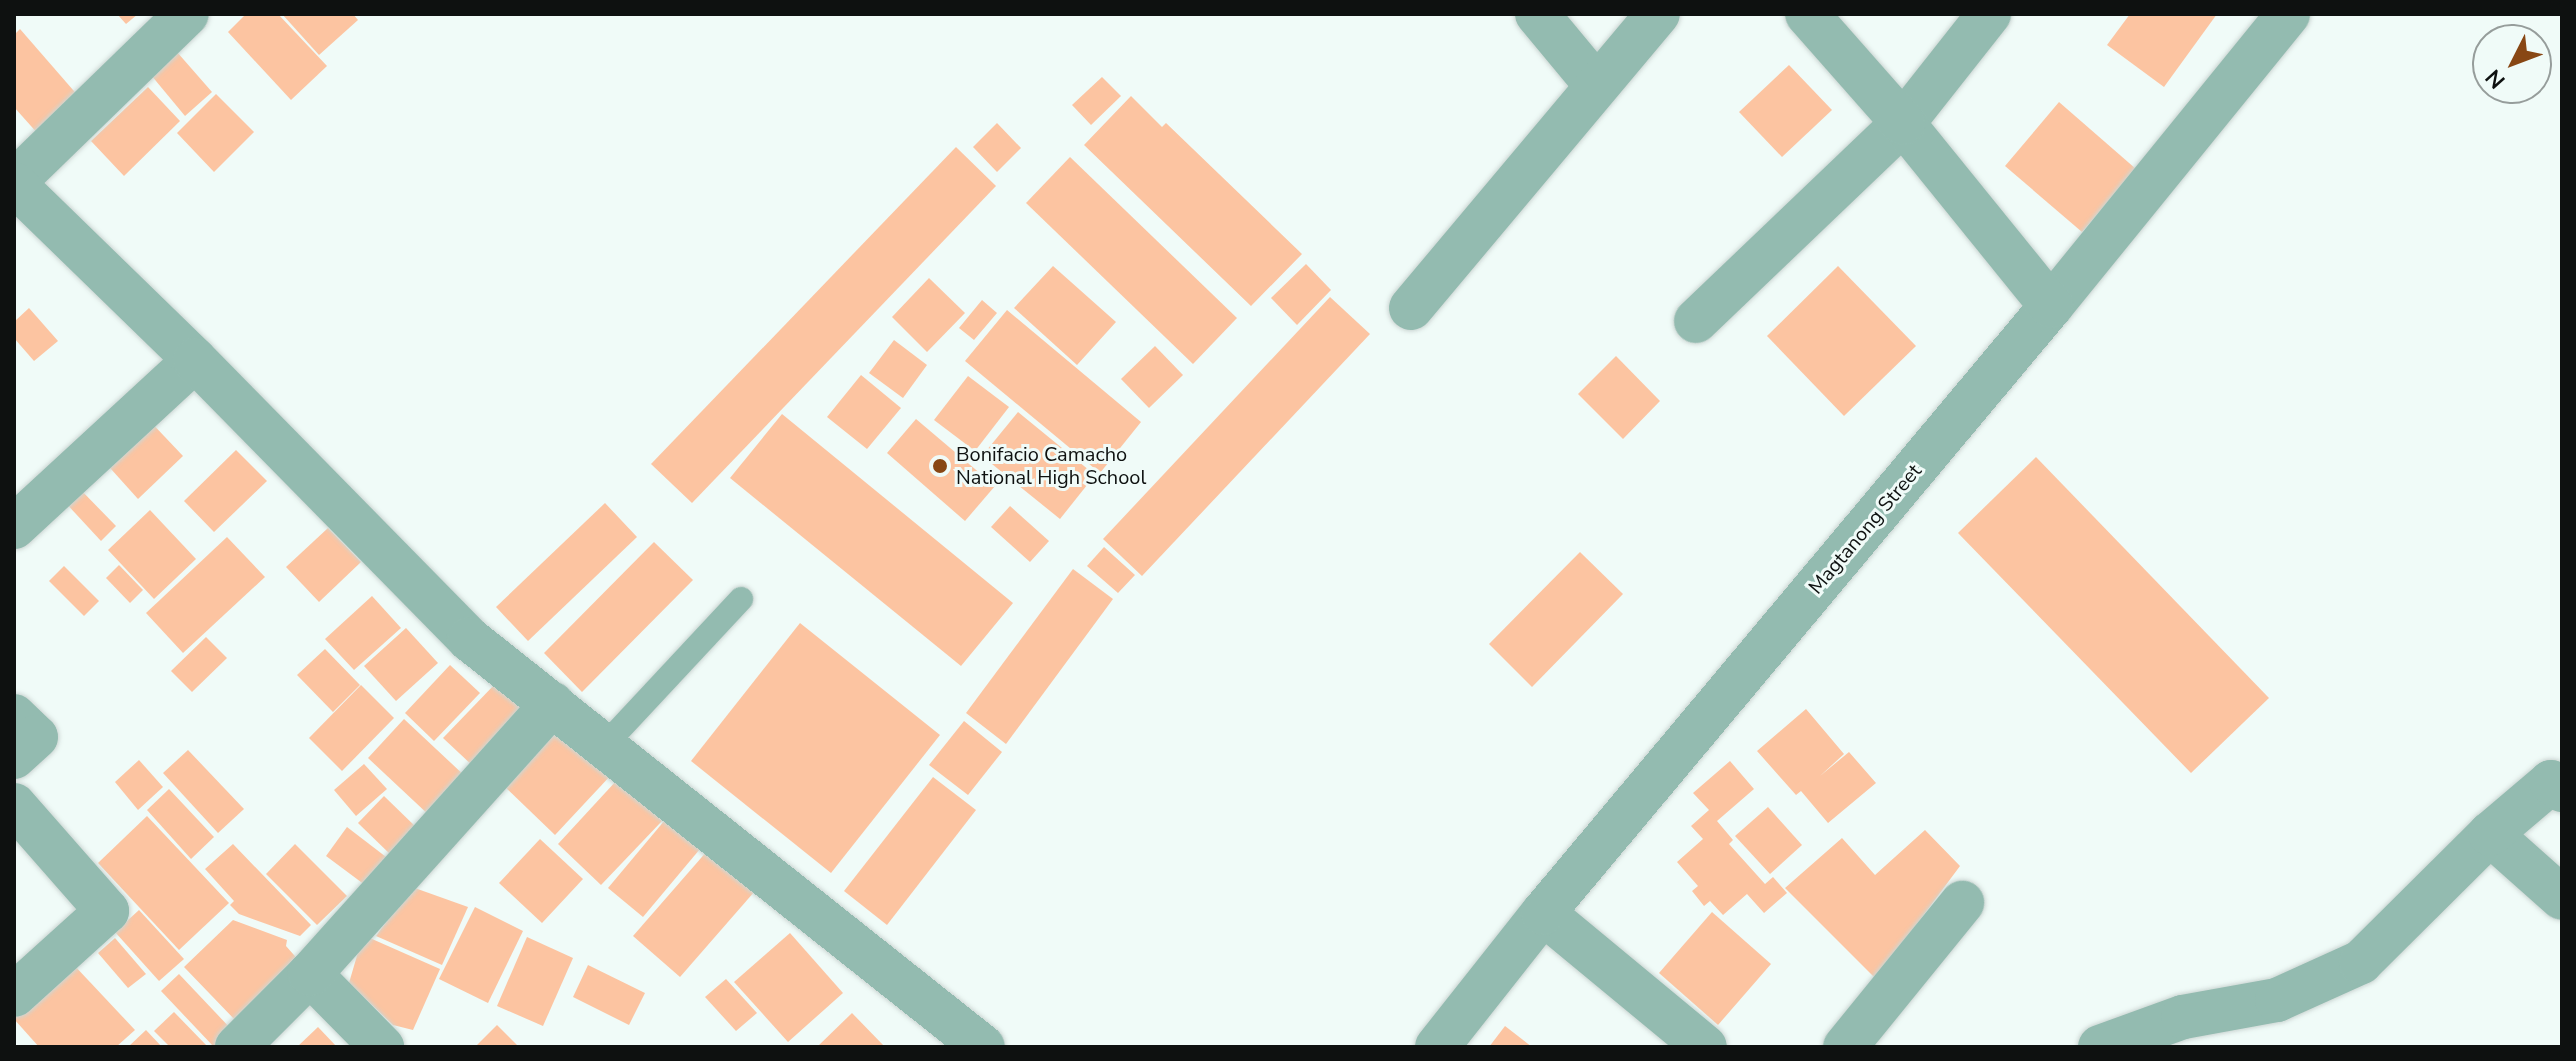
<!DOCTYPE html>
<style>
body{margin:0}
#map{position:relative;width:2576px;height:1061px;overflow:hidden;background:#f0fbf8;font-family:"Nunito Sans",sans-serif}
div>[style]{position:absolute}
.building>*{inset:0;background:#fcc4a1}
.roads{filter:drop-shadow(0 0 2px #ccd6d3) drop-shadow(0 0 2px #ccd6d3)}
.service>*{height:24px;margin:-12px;padding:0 12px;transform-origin:12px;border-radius:12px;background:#93bbb0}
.minor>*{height:44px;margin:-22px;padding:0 22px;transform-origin:22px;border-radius:22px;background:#93bbb0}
.tertiary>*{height:44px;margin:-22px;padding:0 22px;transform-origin:22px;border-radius:22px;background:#93bbb0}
.dots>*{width:22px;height:22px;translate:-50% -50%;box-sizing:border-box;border:4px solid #f0fbf8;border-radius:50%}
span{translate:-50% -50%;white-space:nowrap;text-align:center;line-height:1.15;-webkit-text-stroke:6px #f0fbf8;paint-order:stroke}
.poi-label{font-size:20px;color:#0e1110}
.left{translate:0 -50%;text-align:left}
.street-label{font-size:20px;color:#0e1110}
.frame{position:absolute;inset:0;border:16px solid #0e1110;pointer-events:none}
.north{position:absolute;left:2472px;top:24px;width:80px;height:80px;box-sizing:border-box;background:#f0fbf8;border:2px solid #969d9b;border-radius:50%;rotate:228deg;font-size:22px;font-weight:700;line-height:32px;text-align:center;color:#0e1110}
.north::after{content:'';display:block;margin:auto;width:28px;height:36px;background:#884714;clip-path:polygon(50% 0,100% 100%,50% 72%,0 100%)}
</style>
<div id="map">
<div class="building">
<i style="clip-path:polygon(117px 14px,138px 14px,126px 24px)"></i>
<i style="clip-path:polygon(246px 14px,278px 14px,327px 66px,291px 100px,228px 32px)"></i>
<i style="clip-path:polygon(282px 14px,353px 14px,358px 20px,319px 55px)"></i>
<i style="clip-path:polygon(2130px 14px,2217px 14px,2164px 87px,2107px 45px)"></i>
<i style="clip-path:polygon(20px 29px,80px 98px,39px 135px,14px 107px,14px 35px)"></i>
<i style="clip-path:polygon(177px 52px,212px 92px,185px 116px,151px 75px)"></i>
<i style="clip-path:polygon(1789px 65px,1832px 110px,1782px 157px,1739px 112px)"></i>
<i style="clip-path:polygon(1102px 77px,1121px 96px,1091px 125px,1072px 105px)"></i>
<i style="clip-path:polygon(148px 87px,180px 121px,124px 176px,91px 141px)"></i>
<i style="clip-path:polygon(216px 94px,254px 132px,214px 172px,177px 133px)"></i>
<i style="clip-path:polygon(1131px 96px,1162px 127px,1166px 123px,1302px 254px,1251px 306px,1084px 145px)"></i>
<i style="clip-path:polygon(2059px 102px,2136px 169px,2082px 232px,2005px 166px)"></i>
<i style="clip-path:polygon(997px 123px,1021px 148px,997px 172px,973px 147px)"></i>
<i style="clip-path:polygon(956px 147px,996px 186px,692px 503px,651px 464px)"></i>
<i style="clip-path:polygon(1070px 157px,1237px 318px,1193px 364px,1026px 203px)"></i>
<i style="clip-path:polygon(1306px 264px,1331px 290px,1297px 325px,1271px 298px)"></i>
<i style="clip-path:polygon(1053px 266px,1116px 322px,1077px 365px,1014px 308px)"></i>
<i style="clip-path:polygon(1838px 266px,1916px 346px,1844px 416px,1767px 336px)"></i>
<i style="clip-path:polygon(929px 278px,965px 313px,927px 352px,892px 317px)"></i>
<i style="clip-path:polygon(1330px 297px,1370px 334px,1142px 576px,1103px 539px)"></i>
<i style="clip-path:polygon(982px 300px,997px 313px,974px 340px,959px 328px)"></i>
<i style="clip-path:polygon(29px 308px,58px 341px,34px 361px,14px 338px,14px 322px)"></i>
<i style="clip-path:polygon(1007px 310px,1141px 422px,1100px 473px,965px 361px)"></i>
<i style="clip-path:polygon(894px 340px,927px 365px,903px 398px,869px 373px)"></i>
<i style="clip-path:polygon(1155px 346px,1183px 375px,1149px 408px,1121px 379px)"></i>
<i style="clip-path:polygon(1616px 356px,1660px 401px,1623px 439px,1578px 394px)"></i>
<i style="clip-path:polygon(861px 375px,901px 408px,867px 449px,827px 417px)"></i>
<i style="clip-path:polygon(968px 376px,1009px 407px,975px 451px,934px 420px)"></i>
<i style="clip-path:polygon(1018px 412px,1095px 475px,1060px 519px,982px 456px)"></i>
<i style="clip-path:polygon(782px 414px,1013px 603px,961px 666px,730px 478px)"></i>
<i style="clip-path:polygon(146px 417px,183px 456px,138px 499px,102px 459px)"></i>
<i style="clip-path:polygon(916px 419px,995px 486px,965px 521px,887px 453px)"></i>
<i style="clip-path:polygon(236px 450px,267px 481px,214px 532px,184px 501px)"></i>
<i style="clip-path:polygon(2036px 457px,2269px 698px,2191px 773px,1958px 533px)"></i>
<i style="clip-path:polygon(77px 486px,116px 526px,101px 541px,63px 500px)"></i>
<i style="clip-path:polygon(605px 503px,637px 537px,528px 641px,496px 607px)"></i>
<i style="clip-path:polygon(1010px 506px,1049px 541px,1030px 562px,991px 527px)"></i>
<i style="clip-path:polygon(150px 510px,196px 559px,154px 599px,108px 550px)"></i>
<i style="clip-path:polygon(328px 528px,361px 562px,319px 602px,286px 567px)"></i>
<i style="clip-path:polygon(227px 537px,265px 577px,183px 653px,146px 613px)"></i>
<i style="clip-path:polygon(654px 542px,693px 580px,582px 692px,544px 653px)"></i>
<i style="clip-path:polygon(1104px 547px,1135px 575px,1118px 593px,1087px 566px)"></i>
<i style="clip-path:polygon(1580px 552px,1623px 594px,1532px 687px,1489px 644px)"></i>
<i style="clip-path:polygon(119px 565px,143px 590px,130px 603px,106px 578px)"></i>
<i style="clip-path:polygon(64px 566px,99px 601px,84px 616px,49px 581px)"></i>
<i style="clip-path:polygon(1073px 569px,1113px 599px,1006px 744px,966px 713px)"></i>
<i style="clip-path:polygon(372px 596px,401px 628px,354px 670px,325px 639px)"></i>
<i style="clip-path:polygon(800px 623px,940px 735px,831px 873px,691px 761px)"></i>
<i style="clip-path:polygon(406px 628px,438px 663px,396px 701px,364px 666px)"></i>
<i style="clip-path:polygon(206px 637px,227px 658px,192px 692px,171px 671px)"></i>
<i style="clip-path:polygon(325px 649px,360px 685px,333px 712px,297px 675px)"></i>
<i style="clip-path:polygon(450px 665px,480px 693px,434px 741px,405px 713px)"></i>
<i style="clip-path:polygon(496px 683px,526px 713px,474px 767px,443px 738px)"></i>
<i style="clip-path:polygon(361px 685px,394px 718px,342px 771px,309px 738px)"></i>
<i style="clip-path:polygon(1806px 709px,1844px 754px,1820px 776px,1849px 752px,1876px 783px,1828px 823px,1801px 791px,1796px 795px,1757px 751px)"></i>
<i style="clip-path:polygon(404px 719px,467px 778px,431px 817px,368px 758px)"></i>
<i style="clip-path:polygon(964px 721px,1002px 752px,968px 795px,929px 765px)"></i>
<i style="clip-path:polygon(561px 725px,612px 774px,555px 835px,504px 786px)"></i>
<i style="clip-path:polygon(188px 750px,244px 809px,218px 833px,163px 773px)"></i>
<i style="clip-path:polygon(139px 760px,163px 787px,138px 810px,115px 782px)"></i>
<i style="clip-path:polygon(1730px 761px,1754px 789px,1717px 821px,1733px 840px,1729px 844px,1765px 884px,1773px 877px,1787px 893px,1764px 913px,1747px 894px,1723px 915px,1710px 901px,1704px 906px,1692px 891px,1698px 886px,1677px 862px,1703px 839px,1691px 826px,1709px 810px,1693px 793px)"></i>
<i style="clip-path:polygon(364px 764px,387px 789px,356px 816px,334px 790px)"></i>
<i style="clip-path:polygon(933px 777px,976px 810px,887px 925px,844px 891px)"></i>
<i style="clip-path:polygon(617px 780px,662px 821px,601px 885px,558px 844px)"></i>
<i style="clip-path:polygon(169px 789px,214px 837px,191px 859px,147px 810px)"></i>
<i style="clip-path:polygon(384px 796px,419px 830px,393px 857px,358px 823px)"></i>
<i style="clip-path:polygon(1768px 807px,1802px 845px,1770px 874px,1735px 836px)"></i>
<i style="clip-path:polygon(670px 814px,705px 843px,643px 917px,608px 888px)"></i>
<i style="clip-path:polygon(147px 816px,229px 903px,179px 950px,98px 863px)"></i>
<i style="clip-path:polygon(347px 827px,390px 860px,369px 888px,326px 856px)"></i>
<i style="clip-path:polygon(1925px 830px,1960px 866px,1876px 979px,1785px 888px,1842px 838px,1875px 875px)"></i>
<i style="clip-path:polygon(540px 839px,583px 879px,542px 923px,499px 883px)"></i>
<i style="clip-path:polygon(233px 844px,311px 925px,300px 936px,239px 914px,230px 905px,234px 901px,205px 869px)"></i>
<i style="clip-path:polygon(295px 844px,347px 896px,317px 925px,266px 874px)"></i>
<i style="clip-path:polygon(708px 850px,755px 891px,680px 977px,633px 936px)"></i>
<i style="clip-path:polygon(412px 887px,468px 907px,442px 965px,376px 936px)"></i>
<i style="clip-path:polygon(475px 907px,523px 931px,488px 1003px,439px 979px)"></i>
<i style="clip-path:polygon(139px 910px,184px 959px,159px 981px,115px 932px)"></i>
<i style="clip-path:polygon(1712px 912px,1771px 964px,1718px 1025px,1659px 973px)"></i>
<i style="clip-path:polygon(233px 920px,287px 940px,286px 946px,301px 963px,236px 1021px,184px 967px)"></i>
<i style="clip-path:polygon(790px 933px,843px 993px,788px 1042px,734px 982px)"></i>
<i style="clip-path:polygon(363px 935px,440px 969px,413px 1030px,393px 1025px,349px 983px)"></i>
<i style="clip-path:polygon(527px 937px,573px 958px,543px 1026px,497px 1006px)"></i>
<i style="clip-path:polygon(115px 938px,146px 974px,128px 988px,98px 953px)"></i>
<i style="clip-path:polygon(73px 964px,135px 1030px,116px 1047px,39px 1047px,14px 1019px)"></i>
<i style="clip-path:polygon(588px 965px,645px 993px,629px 1025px,573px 997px)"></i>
<i style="clip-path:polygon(179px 974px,232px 1030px,214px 1047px,161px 991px)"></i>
<i style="clip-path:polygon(726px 979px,757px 1013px,736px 1031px,705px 997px)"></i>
<i style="clip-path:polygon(174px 1012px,208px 1047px,170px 1047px,154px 1031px)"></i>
<i style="clip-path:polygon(852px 1013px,885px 1047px,817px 1047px)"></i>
<i style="clip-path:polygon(497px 1025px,519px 1047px,475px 1047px)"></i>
<i style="clip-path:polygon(1505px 1026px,1532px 1047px,1489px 1047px)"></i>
<i style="clip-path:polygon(318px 1027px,337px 1047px,297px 1047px)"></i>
<i style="clip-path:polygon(146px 1030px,162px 1047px,128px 1047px)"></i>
</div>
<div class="roads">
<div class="service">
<i style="left:604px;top:746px;width:201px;rotate:-47deg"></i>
</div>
<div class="minor">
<i style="left:1537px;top:14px;width:92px;rotate:50.3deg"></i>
<i style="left:14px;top:182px;width:241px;rotate:-44.2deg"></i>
<i style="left:2051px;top:306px;width:376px;rotate:-50.9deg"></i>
<i style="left:1411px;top:308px;width:384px;rotate:-50deg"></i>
<i style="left:1696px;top:321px;width:286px;rotate:-43.7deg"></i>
<i style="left:1903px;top:123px;width:139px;rotate:-51.7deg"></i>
<i style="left:14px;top:527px;width:246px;rotate:-42.7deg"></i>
<i style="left:14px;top:716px;width:30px;rotate:44deg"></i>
<i style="left:36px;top:737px;width:30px;rotate:138deg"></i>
<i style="left:14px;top:805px;width:141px;rotate:48.7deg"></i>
<i style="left:107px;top:911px;width:125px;rotate:137.9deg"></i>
<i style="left:2490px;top:834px;width:96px;rotate:41.6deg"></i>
<i style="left:1543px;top:913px;width:210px;rotate:39.6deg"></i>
<i style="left:310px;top:974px;width:103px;rotate:45.4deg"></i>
<i style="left:237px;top:1047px;width:103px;rotate:-45deg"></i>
<i style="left:310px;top:974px;width:363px;rotate:-48.1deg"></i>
<i style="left:1437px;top:1047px;width:171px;rotate:-51.7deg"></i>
<i style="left:1543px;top:913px;width:792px;rotate:-50.07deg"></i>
<i style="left:2051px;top:306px;width:235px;rotate:-129deg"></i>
<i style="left:1903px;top:123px;width:145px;rotate:-131.4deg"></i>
<i style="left:1845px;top:1047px;width:186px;rotate:-50.9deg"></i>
<i style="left:2100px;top:1047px;width:88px;rotate:-19.9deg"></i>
<i style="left:2183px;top:1017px;width:96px;rotate:-10.3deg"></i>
<i style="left:2277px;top:1000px;width:92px;rotate:-24.3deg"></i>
<i style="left:2361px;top:962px;width:182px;rotate:-44.8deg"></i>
<i style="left:2490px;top:834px;width:80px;rotate:-40.4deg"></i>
<i style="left:2551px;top:782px;width:14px;rotate:36deg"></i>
</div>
<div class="tertiary">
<i style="left:14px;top:184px;width:252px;rotate:44.2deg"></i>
<i style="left:195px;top:360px;width:391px;rotate:45.5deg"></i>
<i style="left:469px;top:639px;width:656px;rotate:38.44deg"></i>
</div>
</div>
<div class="dots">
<i style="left:940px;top:466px;background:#884714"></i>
</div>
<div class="poi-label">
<span class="left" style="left:956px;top:466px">Bonifacio Camacho<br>National High School</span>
</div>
<div class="street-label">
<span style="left:1865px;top:529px;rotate:-50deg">Magtanong Street</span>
</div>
<div class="frame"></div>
<div class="north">N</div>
</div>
